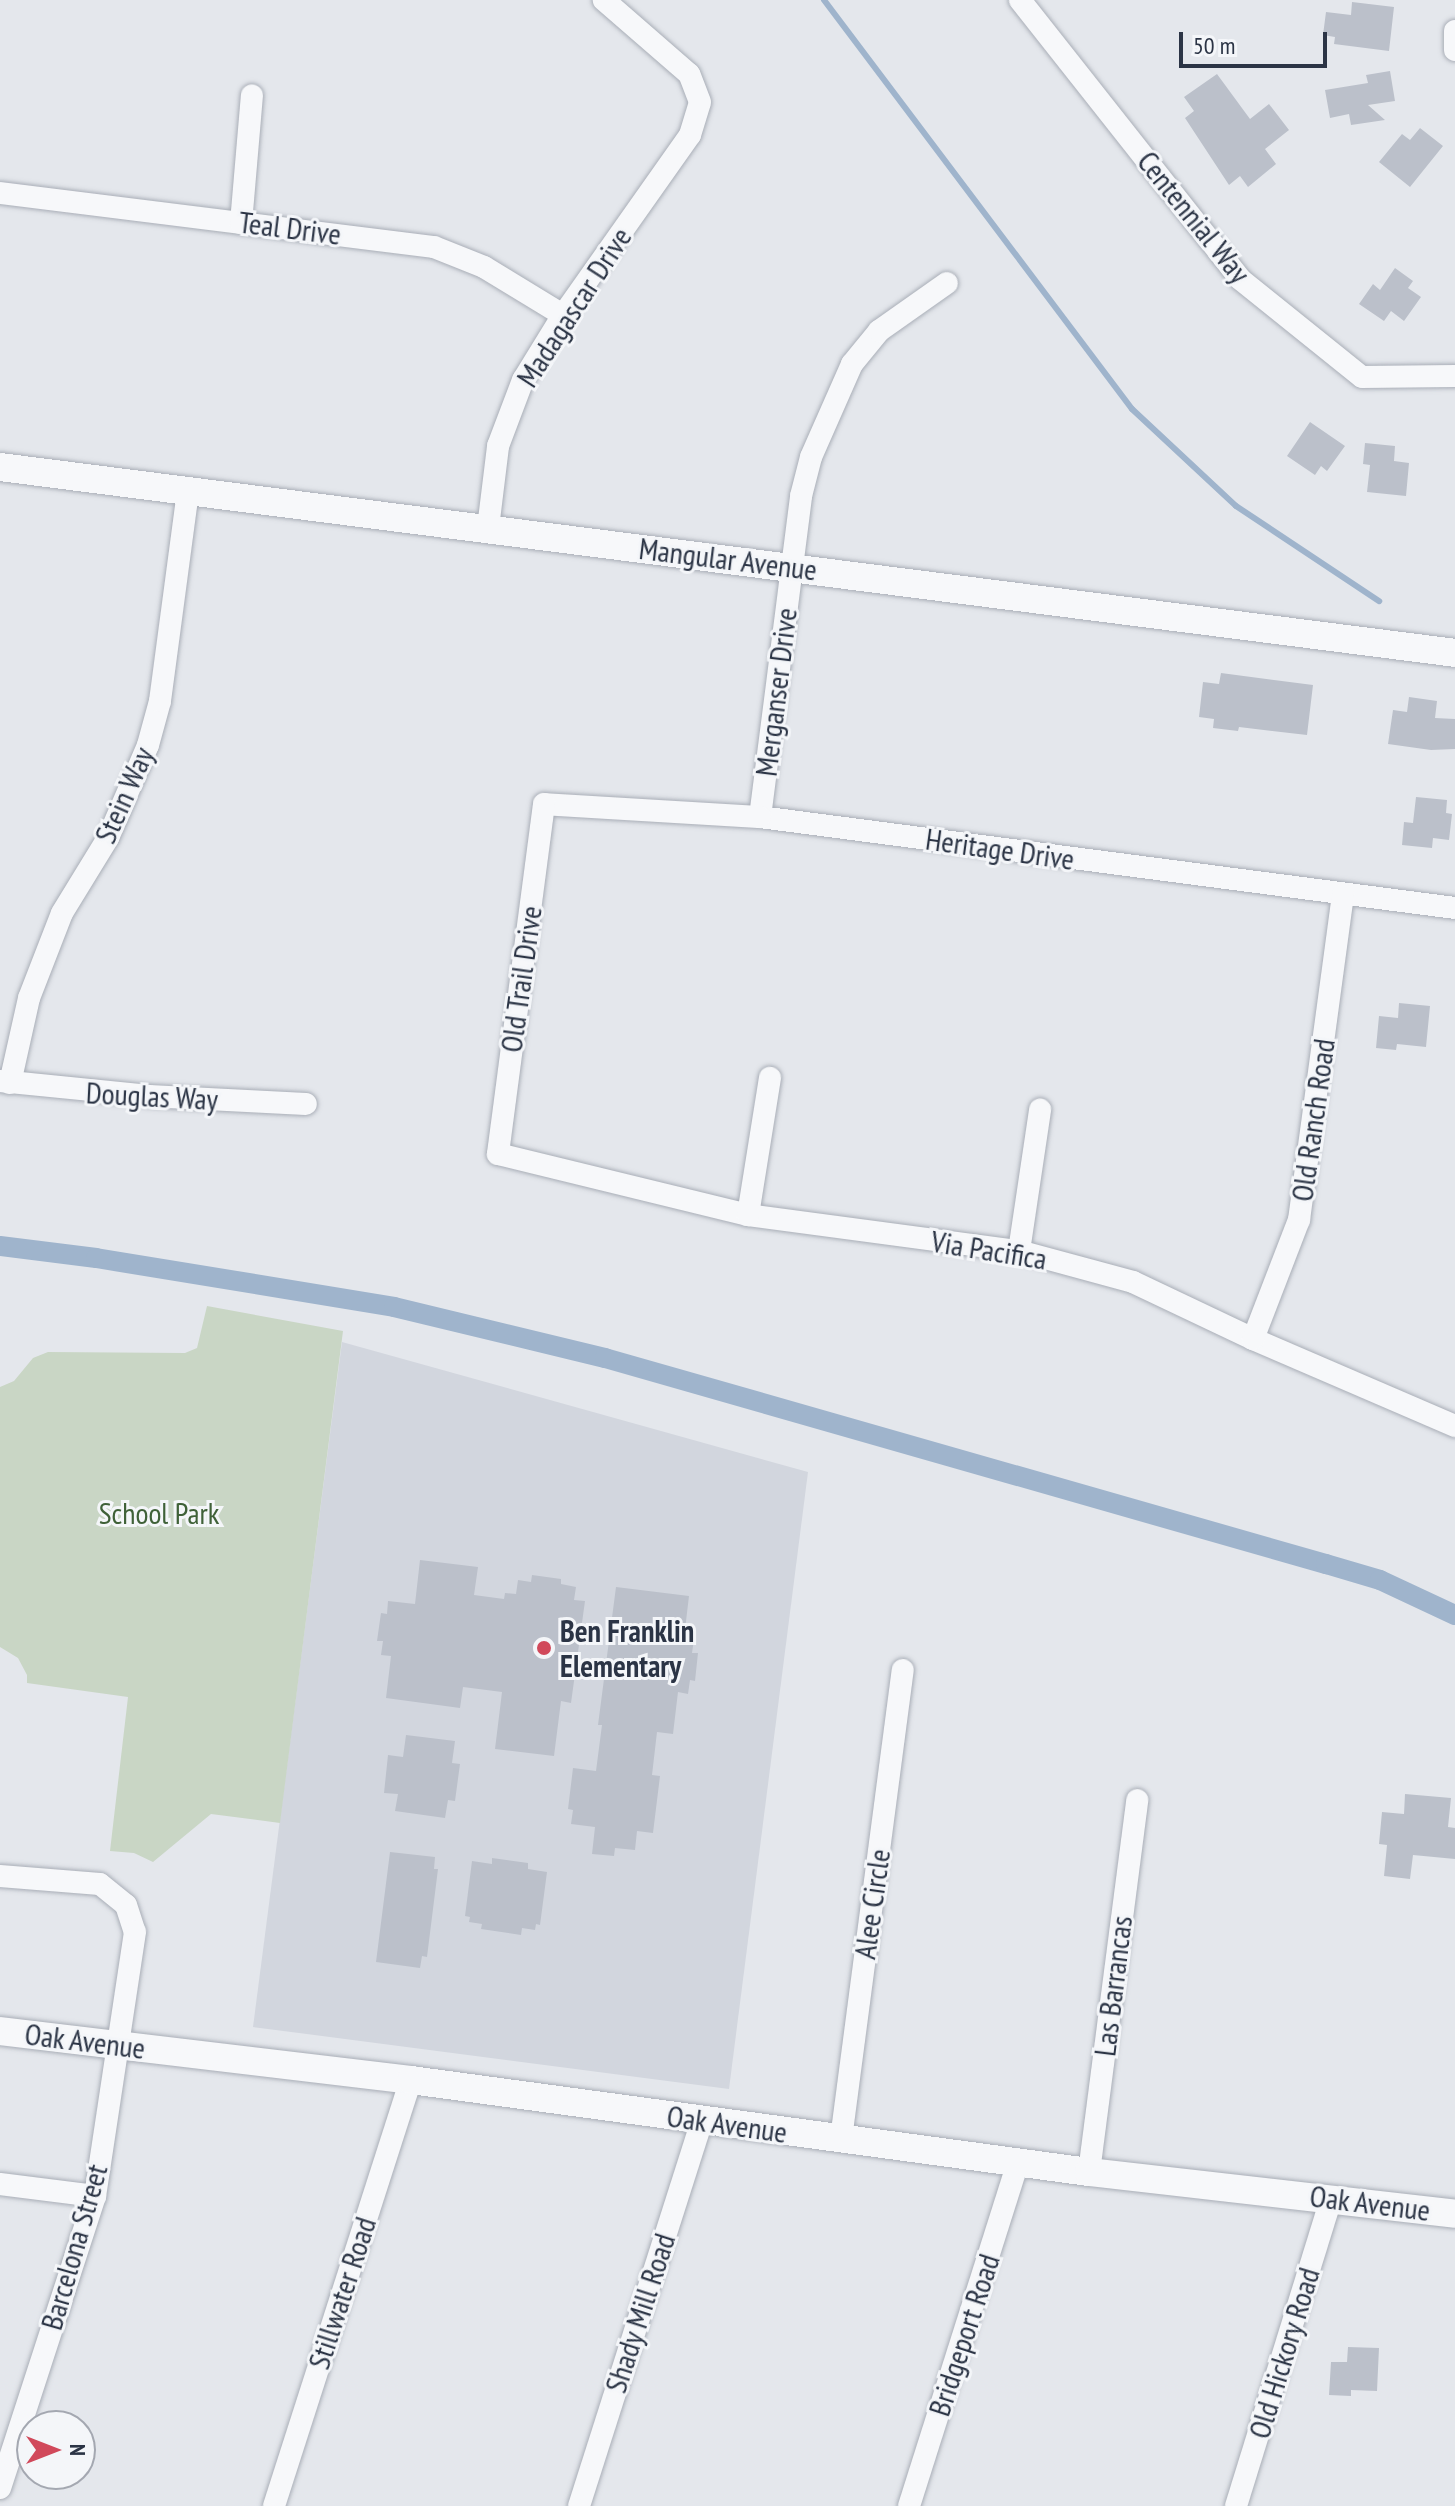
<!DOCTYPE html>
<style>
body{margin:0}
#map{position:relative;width:1455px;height:2506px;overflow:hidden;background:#e4e7ec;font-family:"PT Sans Narrow",sans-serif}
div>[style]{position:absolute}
.built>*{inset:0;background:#d2d6de}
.green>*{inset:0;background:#c9d6c5}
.stream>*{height:6px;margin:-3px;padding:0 3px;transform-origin:3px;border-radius:3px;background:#9fb4cc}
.canal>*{height:20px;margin:-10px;padding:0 10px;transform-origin:10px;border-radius:10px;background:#9fb4cc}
.building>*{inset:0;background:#bbc0ca}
.roads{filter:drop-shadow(0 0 2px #a9aeb7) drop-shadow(0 0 2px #a9aeb7)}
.minor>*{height:22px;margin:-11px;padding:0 11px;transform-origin:11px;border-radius:11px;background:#f7f8fa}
.tertiary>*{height:28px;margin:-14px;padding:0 14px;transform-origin:14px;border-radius:14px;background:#f7f8fa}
.dots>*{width:22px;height:22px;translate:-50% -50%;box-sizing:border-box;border:4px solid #f4f6f9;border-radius:50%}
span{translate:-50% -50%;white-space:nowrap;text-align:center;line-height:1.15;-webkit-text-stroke:6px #f4f6f9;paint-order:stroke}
.street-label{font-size:30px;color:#2b3445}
.park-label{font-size:30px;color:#3f6138}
.poi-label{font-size:30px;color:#2b3445;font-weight:700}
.left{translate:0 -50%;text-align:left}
.north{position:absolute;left:16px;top:2410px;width:80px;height:80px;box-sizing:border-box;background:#f4f6f9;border:2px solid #a4a8b1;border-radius:50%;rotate:90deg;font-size:22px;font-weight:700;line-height:32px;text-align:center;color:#2b3445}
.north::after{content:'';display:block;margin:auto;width:28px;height:36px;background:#d1495b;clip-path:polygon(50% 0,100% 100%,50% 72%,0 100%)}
.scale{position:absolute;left:1179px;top:32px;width:148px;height:36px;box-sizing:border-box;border:4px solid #2b3445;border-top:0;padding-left:10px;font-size:24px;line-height:28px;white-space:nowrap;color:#2b3445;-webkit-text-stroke:6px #f4f6f9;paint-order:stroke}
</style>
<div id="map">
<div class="built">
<i style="clip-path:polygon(342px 1342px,808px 1472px,729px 2089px,253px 2027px)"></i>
</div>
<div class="green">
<i style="clip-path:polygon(207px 1306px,343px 1331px,280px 1823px,211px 1814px,153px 1862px,134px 1853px,110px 1851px,128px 1697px,27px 1683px,27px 1675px,18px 1658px,0 1647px,0 1387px,14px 1381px,33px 1358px,48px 1352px,185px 1353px,197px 1348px)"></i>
</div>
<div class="stream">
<i style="left:824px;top:0;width:512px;rotate:53.02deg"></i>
<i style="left:1132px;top:409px;width:142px;rotate:43deg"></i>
<i style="left:1236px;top:506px;width:172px;rotate:33.6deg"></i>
</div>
<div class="canal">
<i style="left:0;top:1246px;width:97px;rotate:7.1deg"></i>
<i style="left:96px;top:1258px;width:302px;rotate:9.3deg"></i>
<i style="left:394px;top:1307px;width:217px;rotate:13.6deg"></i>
<i style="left:605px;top:1358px;width:750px;rotate:15.95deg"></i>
<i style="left:1326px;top:1564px;width:56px;rotate:16.5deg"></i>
<i style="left:1380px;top:1580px;width:83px;rotate:25deg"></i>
</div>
<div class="building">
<i style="clip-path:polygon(1352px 2px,1394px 7px,1389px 51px,1334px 44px,1335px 37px,1323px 35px,1326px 12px,1351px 15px)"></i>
<i style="clip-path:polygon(1390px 71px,1395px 101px,1368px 105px,1385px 120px,1351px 125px,1349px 114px,1330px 118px,1325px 90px,1368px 83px,1366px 75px)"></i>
<i style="clip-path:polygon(1217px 74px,1250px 119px,1269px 104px,1289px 130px,1265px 149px,1276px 164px,1248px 187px,1240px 176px,1229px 185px,1185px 118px,1194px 111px,1184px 97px)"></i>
<i style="clip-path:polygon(1420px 128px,1443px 146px,1410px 187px,1379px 162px,1402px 134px,1410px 140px)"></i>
<i style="clip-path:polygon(1395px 268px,1413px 281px,1408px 288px,1421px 297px,1404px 321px,1391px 311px,1384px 321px,1359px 304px,1373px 284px,1380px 290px)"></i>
<i style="clip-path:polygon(1310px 422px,1345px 446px,1327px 471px,1321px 466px,1315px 475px,1287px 456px)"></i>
<i style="clip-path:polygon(1365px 443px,1395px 446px,1394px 461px,1409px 463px,1406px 496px,1367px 492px,1370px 465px,1363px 464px)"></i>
<i style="clip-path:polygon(1221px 673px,1313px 685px,1307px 735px,1239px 727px,1238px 731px,1213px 728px,1214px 719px,1199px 717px,1203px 682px,1219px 684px)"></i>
<i style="clip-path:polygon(1409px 697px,1437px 701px,1435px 718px,1455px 719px,1455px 749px,1431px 750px,1388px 744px,1393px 710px,1407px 712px)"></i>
<i style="clip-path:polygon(1416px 797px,1447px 800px,1446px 813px,1452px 814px,1449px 840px,1433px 838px,1432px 848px,1402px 845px,1404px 822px,1413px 823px)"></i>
<i style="clip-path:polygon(1399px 1003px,1430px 1006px,1426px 1047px,1397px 1044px,1396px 1050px,1376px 1048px,1379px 1016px,1398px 1018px)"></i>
<i style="clip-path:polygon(420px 1560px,478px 1567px,474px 1595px,504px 1599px,505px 1593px,516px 1594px,518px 1580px,531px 1582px,532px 1575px,561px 1579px,561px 1584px,576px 1587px,574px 1600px,585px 1601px,571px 1703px,561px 1701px,554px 1756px,495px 1749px,502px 1692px,463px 1687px,460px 1708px,386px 1698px,391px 1656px,381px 1655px,383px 1641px,377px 1641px,381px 1613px,387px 1614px,388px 1601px,415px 1604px)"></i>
<i style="clip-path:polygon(616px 1587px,689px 1596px,684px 1638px,694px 1639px,692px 1653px,698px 1653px,695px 1681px,690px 1680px,688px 1694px,678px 1692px,673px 1734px,657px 1732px,652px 1775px,660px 1776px,653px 1833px,637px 1831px,635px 1850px,615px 1848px,614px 1856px,592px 1854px,595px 1827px,571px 1824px,573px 1810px,568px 1809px,573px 1768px,596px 1771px,602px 1725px,598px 1725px)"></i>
<i style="clip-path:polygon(406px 1735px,455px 1741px,452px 1763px,460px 1764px,455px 1801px,448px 1800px,445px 1818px,395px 1811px,398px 1794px,384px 1793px,388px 1755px,403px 1757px)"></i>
<i style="clip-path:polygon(1405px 1794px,1451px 1798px,1448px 1827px,1455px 1828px,1455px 1859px,1413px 1855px,1410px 1879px,1384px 1876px,1387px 1845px,1379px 1844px,1382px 1812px,1404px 1814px)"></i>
<i style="clip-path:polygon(390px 1852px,435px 1857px,434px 1869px,438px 1869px,427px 1957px,422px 1956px,420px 1968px,376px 1962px)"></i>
<i style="clip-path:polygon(492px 1858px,528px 1863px,528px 1869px,547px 1872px,540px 1925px,536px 1924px,535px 1930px,522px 1928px,521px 1935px,481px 1929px,482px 1924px,469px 1922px,470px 1917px,465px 1916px,472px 1861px,492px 1864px)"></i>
<i style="clip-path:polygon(1348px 2347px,1379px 2348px,1377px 2391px,1351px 2390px,1351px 2396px,1329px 2395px,1331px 2362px,1347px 2362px)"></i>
</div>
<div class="roads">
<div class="minor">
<i style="left:1020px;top:0;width:355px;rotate:51.7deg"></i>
<i style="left:1240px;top:279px;width:156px;rotate:38.8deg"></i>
<i style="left:1362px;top:377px;width:93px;rotate:-0.6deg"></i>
<i style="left:1455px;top:31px;width:19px;rotate:90deg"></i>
<i style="left:0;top:193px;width:437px;rotate:7.1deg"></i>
<i style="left:434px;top:247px;width:54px;rotate:21.8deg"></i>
<i style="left:484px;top:267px;width:92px;rotate:31.3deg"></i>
<i style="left:241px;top:223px;width:128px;rotate:-85.1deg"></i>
<i style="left:488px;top:528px;width:83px;rotate:-83deg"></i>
<i style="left:498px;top:446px;width:71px;rotate:-69.3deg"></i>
<i style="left:523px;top:380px;width:76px;rotate:-58.4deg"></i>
<i style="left:563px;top:315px;width:220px;rotate:-54.8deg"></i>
<i style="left:690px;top:135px;width:34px;rotate:-73deg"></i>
<i style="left:700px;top:102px;width:30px;rotate:-111deg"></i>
<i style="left:689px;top:74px;width:113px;rotate:-139deg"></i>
<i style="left:760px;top:817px;width:324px;rotate:-82.7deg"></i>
<i style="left:801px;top:496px;width:40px;rotate:-75.6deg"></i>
<i style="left:811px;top:457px;width:102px;rotate:-66.2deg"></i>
<i style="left:852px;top:364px;width:43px;rotate:-50.7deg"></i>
<i style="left:879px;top:331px;width:83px;rotate:-35.2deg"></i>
<i style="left:1455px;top:908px;width:701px;rotate:-172.54deg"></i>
<i style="left:760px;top:817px;width:216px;rotate:-176.6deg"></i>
<i style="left:544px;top:804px;width:353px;rotate:97.5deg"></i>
<i style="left:498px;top:1154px;width:257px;rotate:13.7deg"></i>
<i style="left:748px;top:1215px;width:273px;rotate:7.6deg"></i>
<i style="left:1019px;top:1251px;width:118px;rotate:15.2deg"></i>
<i style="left:1133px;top:1282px;width:133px;rotate:25.4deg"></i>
<i style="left:1253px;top:1339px;width:220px;rotate:23.3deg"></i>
<i style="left:0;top:1081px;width:150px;rotate:5.7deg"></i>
<i style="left:149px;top:1096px;width:157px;rotate:2.9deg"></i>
<i style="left:10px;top:1083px;width:87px;rotate:-77.4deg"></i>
<i style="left:29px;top:998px;width:91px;rotate:-68.8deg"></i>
<i style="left:62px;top:913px;width:88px;rotate:-58.5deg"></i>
<i style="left:108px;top:838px;width:101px;rotate:-66.7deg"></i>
<i style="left:148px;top:745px;width:46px;rotate:-74.7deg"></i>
<i style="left:160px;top:701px;width:211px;rotate:-82.4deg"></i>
<i style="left:748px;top:1215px;width:139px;rotate:-80.9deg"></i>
<i style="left:1019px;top:1251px;width:143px;rotate:-81.5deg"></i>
<i style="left:1253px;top:1339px;width:128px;rotate:-68.9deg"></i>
<i style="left:1299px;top:1220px;width:328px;rotate:-82.3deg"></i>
<i style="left:0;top:1876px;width:100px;rotate:4.6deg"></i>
<i style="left:100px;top:1884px;width:33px;rotate:39deg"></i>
<i style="left:126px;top:1905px;width:28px;rotate:72deg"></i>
<i style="left:135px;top:1932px;width:267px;rotate:98.6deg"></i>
<i style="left:95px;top:2196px;width:307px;rotate:108deg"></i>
<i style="left:841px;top:2139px;width:473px;rotate:-82.5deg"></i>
<i style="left:1089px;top:2172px;width:375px;rotate:-82.6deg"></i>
<i style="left:0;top:2184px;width:96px;rotate:7.2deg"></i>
<i style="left:274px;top:2506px;width:447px;rotate:-72.2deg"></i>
<i style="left:579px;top:2506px;width:404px;rotate:-72.3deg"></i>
<i style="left:909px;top:2506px;width:360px;rotate:-72.4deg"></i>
<i style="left:1236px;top:2506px;width:321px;rotate:-72.8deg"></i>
</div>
<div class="tertiary">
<i style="left:0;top:467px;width:1467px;rotate:7.28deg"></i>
<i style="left:0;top:2031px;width:414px;rotate:6.8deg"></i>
<i style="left:411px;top:2080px;width:684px;rotate:7.73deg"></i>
<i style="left:1089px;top:2172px;width:368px;rotate:6.5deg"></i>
</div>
</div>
<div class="dots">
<i style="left:544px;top:1648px;background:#d1495b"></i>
</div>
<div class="street-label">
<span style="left:1194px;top:217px;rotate:51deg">Centennial Way</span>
<span style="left:290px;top:228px;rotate:7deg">Teal Drive</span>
<span style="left:574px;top:307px;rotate:-57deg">Madagascar Drive</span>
<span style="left:728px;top:559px;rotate:7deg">Mangular Avenue</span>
<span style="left:776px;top:692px;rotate:-83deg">Merganser Drive</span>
<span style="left:124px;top:795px;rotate:-66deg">Stein Way</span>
<span style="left:1000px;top:849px;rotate:8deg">Heritage Drive</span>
<span style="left:521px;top:979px;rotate:-82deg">Old Trail Drive</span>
<span style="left:152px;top:1096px;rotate:3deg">Douglas Way</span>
<span style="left:1313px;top:1120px;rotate:-82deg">Old Ranch Road</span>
<span style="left:989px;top:1250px;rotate:9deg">Via Pacifica</span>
<span style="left:872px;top:1904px;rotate:-82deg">Alee Circle</span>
<span style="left:1113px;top:1986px;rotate:-83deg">Las Barrancas</span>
<span style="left:85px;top:2041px;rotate:7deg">Oak Avenue</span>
<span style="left:727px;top:2124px;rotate:8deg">Oak Avenue</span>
<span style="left:1370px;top:2203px;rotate:7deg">Oak Avenue</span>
<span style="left:74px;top:2247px;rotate:-74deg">Barcelona Street</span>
<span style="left:342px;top:2293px;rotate:-72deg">Stillwater Road</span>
<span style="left:640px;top:2313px;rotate:-72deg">Shady Mill Road</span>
<span style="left:964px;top:2335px;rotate:-72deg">Bridgeport Road</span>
<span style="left:1284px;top:2353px;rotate:-73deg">Old Hickory Road</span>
</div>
<div class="park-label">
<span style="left:159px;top:1513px">School Park</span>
</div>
<div class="poi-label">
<span class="left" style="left:560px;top:1648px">Ben Franklin<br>Elementary</span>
</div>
<div class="north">N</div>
<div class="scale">50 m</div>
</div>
